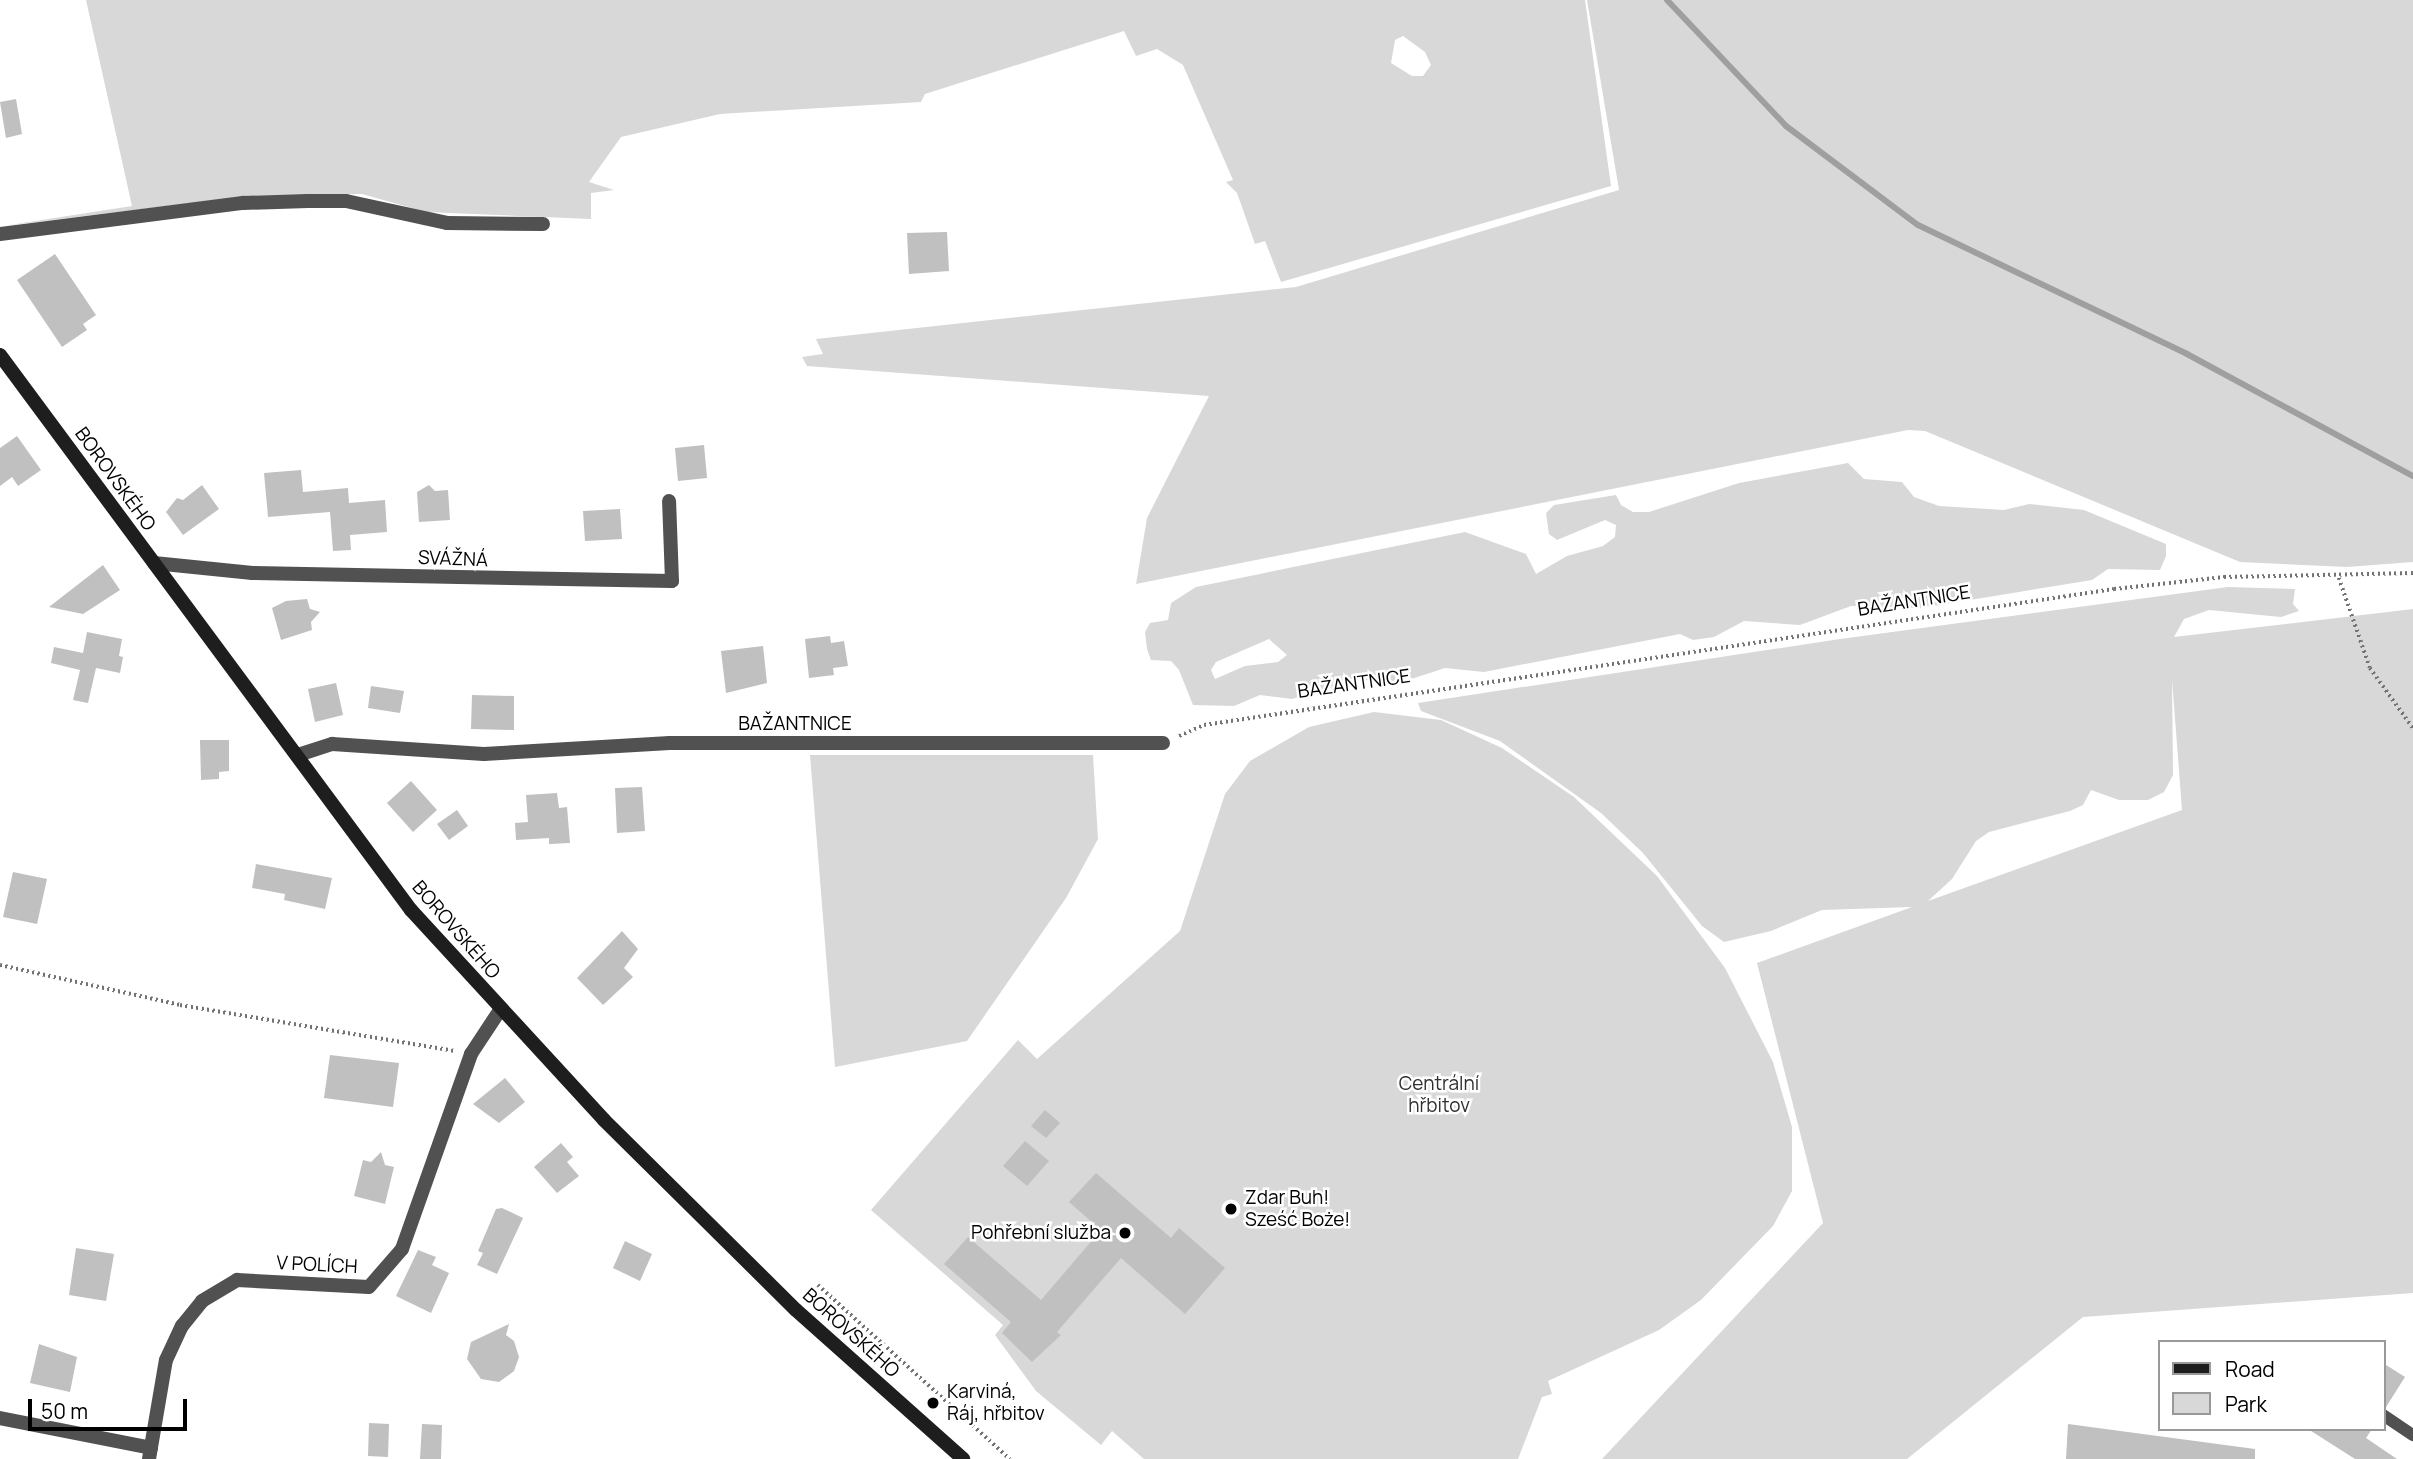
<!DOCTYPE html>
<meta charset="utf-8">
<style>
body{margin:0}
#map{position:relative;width:2413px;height:1459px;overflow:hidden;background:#fff;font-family:Manrope,sans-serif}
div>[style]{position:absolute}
.green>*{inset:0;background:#d8d8d8}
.stream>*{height:6px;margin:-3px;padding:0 3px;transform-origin:3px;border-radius:3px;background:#9f9f9f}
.building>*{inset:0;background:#c0c0c0}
.path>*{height:3.5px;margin-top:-1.75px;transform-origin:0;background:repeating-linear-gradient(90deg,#737373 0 2px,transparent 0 5.5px)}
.service>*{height:12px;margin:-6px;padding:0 6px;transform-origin:6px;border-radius:6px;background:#515151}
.minor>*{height:14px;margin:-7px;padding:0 7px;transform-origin:7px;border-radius:7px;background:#515151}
.secondary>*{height:14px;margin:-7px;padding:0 7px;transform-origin:7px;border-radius:7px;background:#1e1e1e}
.dots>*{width:19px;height:19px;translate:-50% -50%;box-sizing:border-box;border:4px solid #fff;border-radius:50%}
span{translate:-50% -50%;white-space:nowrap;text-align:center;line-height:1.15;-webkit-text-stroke:5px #fff;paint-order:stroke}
.street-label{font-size:19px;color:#000}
.park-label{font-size:19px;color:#2f2f2f}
.poi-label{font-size:19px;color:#000}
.left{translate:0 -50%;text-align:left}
.right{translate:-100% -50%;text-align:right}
.legend{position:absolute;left:2158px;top:1340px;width:228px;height:91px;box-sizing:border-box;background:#fff;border:2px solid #999;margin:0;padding:9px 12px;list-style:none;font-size:21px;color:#000}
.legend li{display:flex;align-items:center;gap:14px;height:35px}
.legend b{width:35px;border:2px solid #999}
.scale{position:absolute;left:28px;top:1399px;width:159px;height:32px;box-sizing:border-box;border:4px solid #000;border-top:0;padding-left:9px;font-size:21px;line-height:24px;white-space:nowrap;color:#000;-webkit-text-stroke:5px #fff;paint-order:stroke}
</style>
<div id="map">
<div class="green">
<i style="clip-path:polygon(evenodd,86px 0,1585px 0,1611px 186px,1281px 282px,1265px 241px,1255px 244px,1237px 193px,1226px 182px,1233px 180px,1183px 65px,1157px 49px,1136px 56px,1124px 31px,925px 94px,921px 102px,720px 114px,621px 137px,589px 182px,614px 190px,591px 193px,591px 219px,426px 212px,362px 194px,248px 196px,3px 226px,132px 206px,86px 0,1403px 36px,1425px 52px,1431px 65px,1423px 76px,1412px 76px,1391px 63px,1395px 40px,1403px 36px)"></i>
<i style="clip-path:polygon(1587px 0,2413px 0,2413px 562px,2347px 567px,2240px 562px,1925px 431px,1908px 430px,1136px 584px,1147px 518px,1209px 396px,807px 366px,802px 357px,823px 354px,816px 339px,1296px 287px,1619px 190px)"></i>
<i style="clip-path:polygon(evenodd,1848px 463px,1864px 479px,1902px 482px,1914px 497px,1939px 506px,2004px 510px,2029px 504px,2084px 510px,2166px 544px,2166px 556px,2160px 570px,2108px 569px,2092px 580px,1921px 608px,1851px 606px,1800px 625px,1744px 621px,1714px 637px,1693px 640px,1680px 634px,1484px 672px,1445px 668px,1393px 685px,1360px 679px,1292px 699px,1260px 695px,1234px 706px,1193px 705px,1179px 670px,1171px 661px,1151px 660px,1147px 649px,1145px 632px,1150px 623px,1168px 620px,1171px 603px,1196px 587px,1465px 532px,1526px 554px,1536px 574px,1567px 556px,1603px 546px,1615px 537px,1616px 525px,1605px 520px,1557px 540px,1549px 534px,1546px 513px,1554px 505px,1616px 495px,1621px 505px,1633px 512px,1649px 512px,1739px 483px,1848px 463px,1269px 639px,1287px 655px,1278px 662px,1245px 666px,1215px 679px,1211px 670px,1216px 662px,1269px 639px)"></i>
<i style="clip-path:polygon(evenodd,2228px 587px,2295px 589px,2293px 604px,2299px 611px,2281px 617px,2209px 610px,2184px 619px,2174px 637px,2413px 609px,2413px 1293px,2083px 1317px,1907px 1459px,1602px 1459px,1823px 1223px,1757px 963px,1912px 907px,1822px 910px,1771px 931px,1724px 942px,1702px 926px,1643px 853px,1601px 813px,1500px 741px,1421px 711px,1418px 703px,1840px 639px,2228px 587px,2172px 679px,2182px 810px,1928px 901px,1952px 879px,1976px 841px,1989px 832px,2070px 811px,2083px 805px,2091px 790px,2119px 800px,2148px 800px,2164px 792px,2173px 775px,2172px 679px)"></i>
<i style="clip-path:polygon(1374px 712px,1441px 720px,1502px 748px,1574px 797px,1657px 876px,1725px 968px,1773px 1062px,1792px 1127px,1792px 1191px,1773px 1226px,1701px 1300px,1659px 1330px,1548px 1381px,1552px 1394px,1542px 1397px,1518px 1459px,1144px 1459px,1112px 1431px,1101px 1445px,1036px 1391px,995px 1335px,1003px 1325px,871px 1210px,1018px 1040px,1037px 1059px,1180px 931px,1225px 794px,1250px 761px,1309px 727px)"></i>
<i style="clip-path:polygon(810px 755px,1093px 755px,1098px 839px,1066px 898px,967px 1041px,835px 1067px)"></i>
</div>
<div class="stream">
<i style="left:1667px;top:0;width:173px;rotate:46.6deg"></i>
<i style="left:1786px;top:126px;width:165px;rotate:36.9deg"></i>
<i style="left:1918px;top:225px;width:298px;rotate:25.6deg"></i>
<i style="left:2187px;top:354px;width:257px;rotate:28.4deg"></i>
</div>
<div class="building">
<i style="clip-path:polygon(16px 99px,22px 134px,6px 138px,0 102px)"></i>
<i style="clip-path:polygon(947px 232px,949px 271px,909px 274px,907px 233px)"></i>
<i style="clip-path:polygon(55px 254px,96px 315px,83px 324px,87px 330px,62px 347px,17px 280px)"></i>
<i style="clip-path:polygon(17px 436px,41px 470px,18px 486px,12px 477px,0 486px,0 448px)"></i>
<i style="clip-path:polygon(704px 445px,707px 478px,678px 481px,675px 448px)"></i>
<i style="clip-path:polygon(301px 470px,303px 492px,348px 488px,349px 503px,385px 500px,387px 532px,350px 535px,351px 550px,333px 551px,330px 512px,268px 517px,264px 473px)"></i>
<i style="clip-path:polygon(202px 485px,219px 509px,183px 535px,166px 512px,177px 498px,183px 500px)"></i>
<i style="clip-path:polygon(429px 485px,435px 491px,448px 490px,450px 520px,419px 522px,417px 492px)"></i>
<i style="clip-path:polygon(620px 509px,622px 539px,585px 541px,583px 511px)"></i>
<i style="clip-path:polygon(103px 565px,120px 590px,83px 614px,49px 607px)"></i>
<i style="clip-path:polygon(307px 599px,310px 609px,320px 612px,311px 622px,312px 630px,281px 640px,272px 608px,286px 601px)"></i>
<i style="clip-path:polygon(87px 632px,122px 639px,119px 656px,123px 657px,120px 673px,96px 668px,88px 703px,73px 700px,80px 670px,51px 663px,54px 647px,83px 653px)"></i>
<i style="clip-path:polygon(830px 636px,831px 643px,844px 641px,848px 666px,833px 668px,834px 675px,809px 678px,805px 639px)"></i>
<i style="clip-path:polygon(763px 646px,767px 683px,726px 693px,721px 651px)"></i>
<i style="clip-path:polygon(336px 683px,343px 715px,315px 722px,308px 689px)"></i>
<i style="clip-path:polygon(371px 686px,404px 691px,400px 713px,368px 708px)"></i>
<i style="clip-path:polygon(472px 695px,514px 696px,514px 730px,471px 729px)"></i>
<i style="clip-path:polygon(200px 740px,229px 740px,229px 771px,219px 772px,219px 779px,201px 780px)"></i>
<i style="clip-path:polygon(411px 781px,437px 810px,413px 832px,387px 803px)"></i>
<i style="clip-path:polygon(642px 787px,645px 831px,617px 833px,615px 788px)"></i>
<i style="clip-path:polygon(557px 793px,559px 808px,567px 807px,570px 843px,549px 844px,549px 838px,516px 840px,515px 823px,528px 822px,526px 795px)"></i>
<i style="clip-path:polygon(457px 810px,468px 826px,449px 840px,437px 824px)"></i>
<i style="clip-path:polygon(256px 864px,332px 878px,325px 909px,284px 900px,285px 894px,252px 888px)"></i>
<i style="clip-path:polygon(13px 872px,47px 879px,37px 924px,3px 917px)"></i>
<i style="clip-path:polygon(622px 931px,638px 949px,624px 968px,633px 977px,603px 1005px,577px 978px)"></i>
<i style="clip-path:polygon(330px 1055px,399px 1063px,393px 1107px,324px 1098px)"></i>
<i style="clip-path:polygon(505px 1078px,525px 1102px,499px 1123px,473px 1104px)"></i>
<i style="clip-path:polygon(1045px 1110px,1060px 1123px,1046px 1138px,1031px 1126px)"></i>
<i style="clip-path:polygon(1025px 1141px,1049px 1161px,1027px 1186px,1003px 1166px)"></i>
<i style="clip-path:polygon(561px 1143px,573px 1157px,567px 1162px,579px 1176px,557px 1193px,534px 1167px)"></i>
<i style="clip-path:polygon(381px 1152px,385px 1165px,394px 1167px,385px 1204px,354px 1196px,363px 1160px,371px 1162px)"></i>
<i style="clip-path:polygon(1096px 1173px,1171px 1238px,1179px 1228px,1225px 1268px,1185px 1314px,1121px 1258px,1057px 1332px,1061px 1335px,1032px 1362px,1002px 1333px,1011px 1322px,944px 1264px,968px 1237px,1041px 1300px,1101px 1230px,1069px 1202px)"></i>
<i style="clip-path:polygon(502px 1208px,523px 1218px,497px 1274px,477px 1265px,483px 1253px,478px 1251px,496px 1209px)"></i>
<i style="clip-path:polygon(625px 1241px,652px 1254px,640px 1281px,613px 1268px)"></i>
<i style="clip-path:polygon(76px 1248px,114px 1254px,106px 1301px,69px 1295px)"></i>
<i style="clip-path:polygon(418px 1250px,436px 1257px,432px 1265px,449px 1273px,431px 1313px,396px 1296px)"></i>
<i style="clip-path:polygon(509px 1324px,506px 1335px,514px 1341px,519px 1357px,514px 1371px,499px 1382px,481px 1379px,467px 1359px,471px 1342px)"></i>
<i style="clip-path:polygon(39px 1344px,77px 1357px,70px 1392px,30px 1383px)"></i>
<i style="clip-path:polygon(2383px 1363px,2405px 1377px,2386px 1407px,2383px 1406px)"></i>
<i style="clip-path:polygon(369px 1423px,389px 1424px,388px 1457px,368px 1456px)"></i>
<i style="clip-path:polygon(422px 1424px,442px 1425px,441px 1459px,420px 1459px)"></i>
<i style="clip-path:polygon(2068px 1424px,2255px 1449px,2255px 1459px,2066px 1459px)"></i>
<i style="clip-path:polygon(2308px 1429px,2372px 1429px,2366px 1438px,2397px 1459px,2355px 1459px)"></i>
</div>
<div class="path">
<i style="left:2339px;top:578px;width:95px;rotate:71deg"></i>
<i style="left:2370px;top:668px;width:74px;rotate:54.4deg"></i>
<i style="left:1179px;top:736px;width:27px;rotate:-24deg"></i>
<i style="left:1204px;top:725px;width:920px;rotate:-8.5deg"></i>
<i style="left:2114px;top:589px;width:111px;rotate:-6.2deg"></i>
<i style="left:2224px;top:577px;width:189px;rotate:-1.2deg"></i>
<i style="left:0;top:965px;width:184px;rotate:12.5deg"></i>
<i style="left:180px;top:1005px;width:279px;rotate:9.5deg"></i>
<i style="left:818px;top:1285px;width:259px;rotate:42.2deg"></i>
</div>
<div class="service">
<i style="left:2383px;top:1415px;width:36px;rotate:34deg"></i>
</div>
<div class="minor">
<i style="left:0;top:234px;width:245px;rotate:-7.3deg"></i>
<i style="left:243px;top:203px;width:65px;rotate:-1.8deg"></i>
<i style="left:308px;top:201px;width:38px"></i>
<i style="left:346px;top:201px;width:103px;rotate:12.3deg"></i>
<i style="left:447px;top:223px;width:96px;rotate:0.6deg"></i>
<i style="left:154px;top:563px;width:99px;rotate:5.8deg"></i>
<i style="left:252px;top:573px;width:420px;rotate:1.1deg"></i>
<i style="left:672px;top:581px;width:80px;rotate:-92.1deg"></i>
<i style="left:298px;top:755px;width:36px;rotate:-18deg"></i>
<i style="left:332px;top:744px;width:152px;rotate:3.8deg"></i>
<i style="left:484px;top:754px;width:186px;rotate:-3.4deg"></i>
<i style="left:670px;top:743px;width:493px"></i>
<i style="left:0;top:1418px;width:154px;rotate:11.2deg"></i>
<i style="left:149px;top:1459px;width:100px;rotate:-80.3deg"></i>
<i style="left:166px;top:1360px;width:38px;rotate:-65deg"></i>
<i style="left:182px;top:1326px;width:32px;rotate:-51deg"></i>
<i style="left:202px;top:1301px;width:41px;rotate:-31deg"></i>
<i style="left:237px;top:1280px;width:132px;rotate:3deg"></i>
<i style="left:369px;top:1287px;width:50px;rotate:-49deg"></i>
<i style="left:402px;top:1249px;width:207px;rotate:-70.5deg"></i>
<i style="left:471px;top:1054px;width:53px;rotate:-56.6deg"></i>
</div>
<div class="secondary">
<i style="left:0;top:355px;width:691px;rotate:53.48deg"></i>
<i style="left:411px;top:910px;width:285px;rotate:47.4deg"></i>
<i style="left:604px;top:1120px;width:270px;rotate:44.7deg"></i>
<i style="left:796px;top:1310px;width:224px;rotate:41.7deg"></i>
</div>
<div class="dots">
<i style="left:1231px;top:1209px;background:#000"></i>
<i style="left:1125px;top:1233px;background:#000"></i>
<i style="left:933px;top:1403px;background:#000"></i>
</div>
<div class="street-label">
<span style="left:115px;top:479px;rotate:54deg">BOROVSKÉHO</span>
<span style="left:453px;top:559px;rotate:2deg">SVÁŽNÁ</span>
<span style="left:1914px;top:601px;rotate:-9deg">BAŽANTNICE</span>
<span style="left:1354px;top:684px;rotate:-8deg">BAŽANTNICE</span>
<span style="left:795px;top:724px">BAŽANTNICE</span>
<span style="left:456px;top:930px;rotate:49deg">BOROVSKÉHO</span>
<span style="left:317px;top:1265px;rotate:3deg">V POLÍCH</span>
<span style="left:851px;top:1333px;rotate:42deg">BOROVSKÉHO</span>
</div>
<div class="park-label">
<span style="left:1439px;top:1095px">Centrální<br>hřbitov</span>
</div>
<div class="poi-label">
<span class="left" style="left:1245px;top:1209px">Zdar Buh!<br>Sześć Boże!</span>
<span class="right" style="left:1111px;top:1233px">Pohřební služba</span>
<span class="left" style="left:947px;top:1403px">Karviná,<br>Ráj, hřbitov</span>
</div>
<ul class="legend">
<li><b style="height:9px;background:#1e1e1e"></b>Road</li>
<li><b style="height:19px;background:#d8d8d8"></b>Park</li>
</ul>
<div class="scale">50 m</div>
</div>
